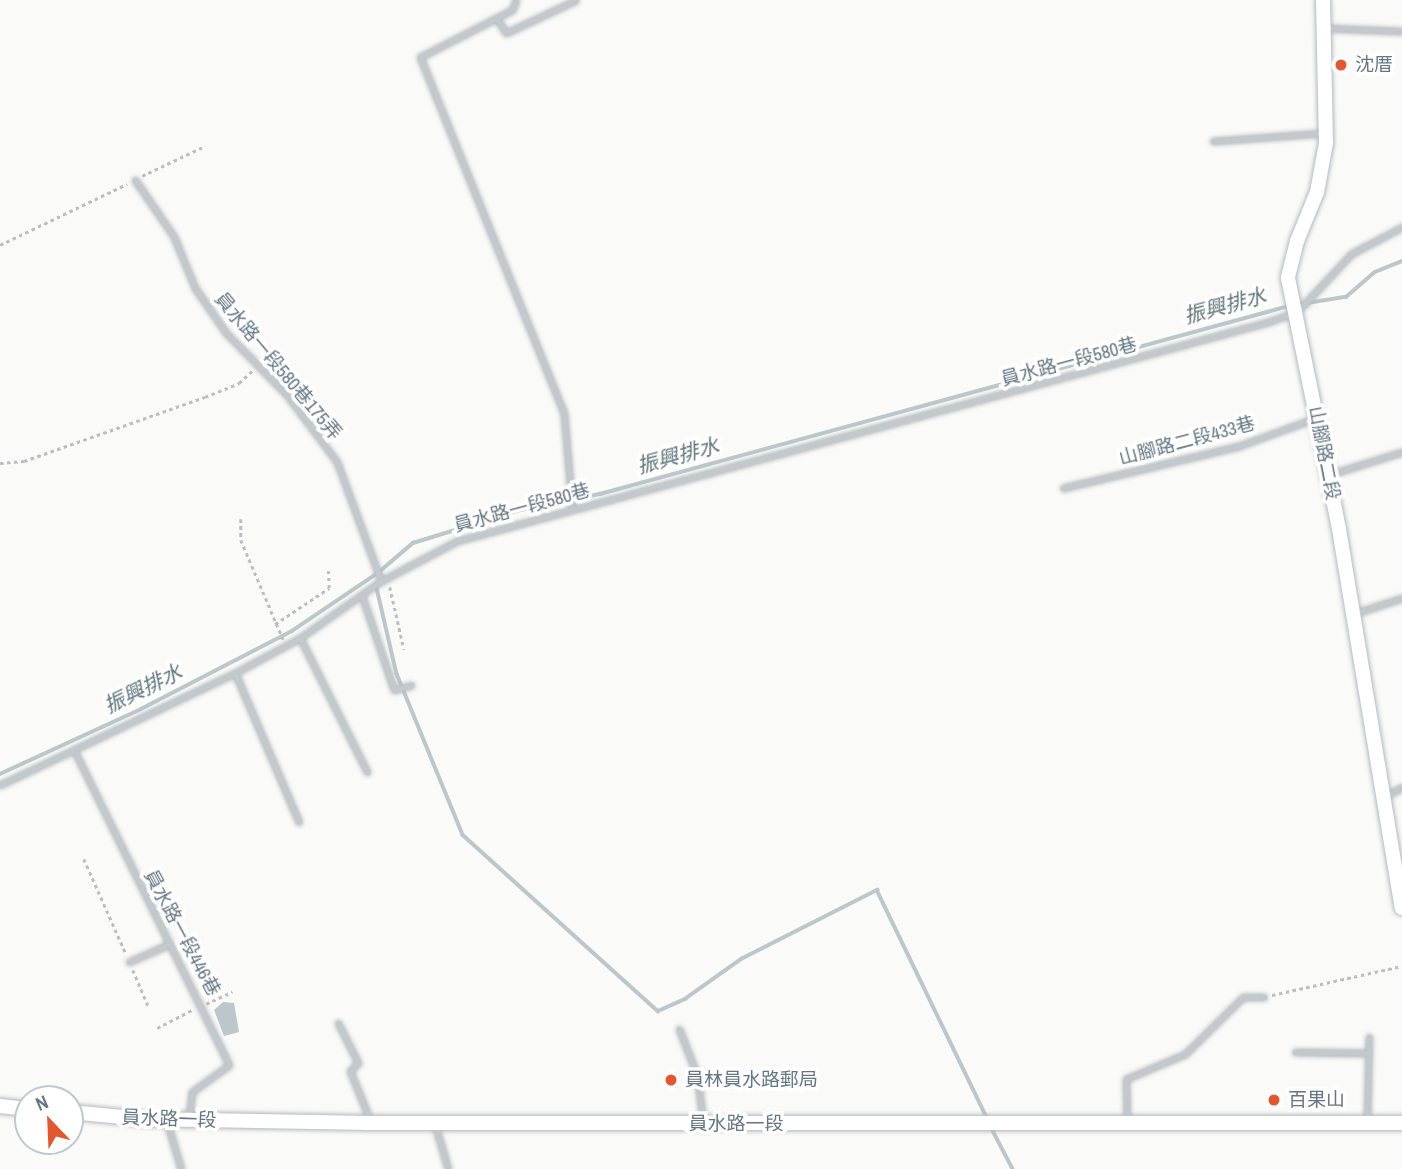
<!DOCTYPE html>
<meta charset="utf-8">
<style>
body{margin:0}
#map{position:relative;width:1402px;height:1169px;overflow:hidden;background:#fafaf8;font-family:"Archivo Narrow","Noto Sans TC",sans-serif}
div>[style]{position:absolute}
.water>*{inset:0;background:#bbc7cb}
.stream>*{height:3.5px;margin:-1.75px;padding:0 1.75px;transform-origin:1.75px;border-radius:1.75px;background:#bbc7cb}
.path>*{height:2.5px;margin-top:-1.25px;transform-origin:0;background:repeating-linear-gradient(90deg,#bbbfc2 0 3.5px,transparent 0 7px)}
.roads{filter:drop-shadow(0 0 2px #b3babf) drop-shadow(0 0 2px #b3babf)}
.lane>*{height:5px;margin:-2.5px;padding:0 2.5px;transform-origin:2.5px;border-radius:2.5px;background:#c3c8cc}
.secondary>*{height:14px;margin:-7px;padding:0 7px;transform-origin:7px;border-radius:7px;background:#fff}
.dots>*{width:19px;height:19px;translate:-50% -50%;box-sizing:border-box;border:4px solid #fff;border-radius:50%}
span{translate:-50% -50%;white-space:nowrap;text-align:center;line-height:1.15;-webkit-text-stroke:7px #fff;paint-order:stroke}
.poi-label{font-size:19px;color:#657683}
.left{translate:0 -50%;text-align:left}
.street-label{font-size:19px;color:#657683}
.water-label{font-size:21px;color:#60757c;font-style:italic}
.north{position:absolute;left:14px;top:1085px;width:70px;height:70px;box-sizing:border-box;background:#fff;border:2px solid #c1c8cd;border-radius:50%;rotate:337deg;font-size:19px;font-weight:700;line-height:28px;text-align:center;color:#657683}
.north::after{content:'';display:block;margin:auto;width:24px;height:32px;background:#e4572e;clip-path:polygon(50% 0,100% 100%,50% 72%,0 100%)}
</style>
<div id="map">
<div class="water">
<i style="clip-path:polygon(223px 1002px,234px 1003px,239px 1032px,224px 1036px,214px 1010px)"></i>
</div>
<div class="stream">
<i style="left:1307px;top:303px;width:39px;rotate:-9deg"></i>
<i style="left:1346px;top:297px;width:38px;rotate:-41deg"></i>
<i style="left:1375px;top:272px;width:29px;rotate:-22deg"></i>
<i style="left:376px;top:584px;width:92px;rotate:76.9deg"></i>
<i style="left:397px;top:674px;width:174px;rotate:67.7deg"></i>
<i style="left:463px;top:835px;width:263px;rotate:42.1deg"></i>
<i style="left:658px;top:1011px;width:30px;rotate:-24deg"></i>
<i style="left:685px;top:999px;width:69px;rotate:-35.5deg"></i>
<i style="left:741px;top:959px;width:153px;rotate:-26.9deg"></i>
<i style="left:877px;top:890px;width:255px;rotate:64.2deg"></i>
<i style="left:0;top:774px;width:155px;rotate:-24.7deg"></i>
<i style="left:141px;top:709px;width:170px;rotate:-27.3deg"></i>
<i style="left:292px;top:631px;width:105px;rotate:-34.1deg"></i>
<i style="left:379px;top:572px;width:45px;rotate:-40.5deg"></i>
<i style="left:413px;top:543px;width:112px;rotate:-17.1deg"></i>
<i style="left:520px;top:510px;width:82px;rotate:-11.3deg"></i>
<i style="left:600px;top:494px;width:714px;rotate:-15.26deg"></i>
<i style="left:991px;top:1127px;width:47px;rotate:62.4deg"></i>
</div>
<div class="path">
<i style="left:142px;top:176px;width:70px;rotate:-25.5deg"></i>
<i style="left:0;top:245px;width:141px;rotate:-25.7deg"></i>
<i style="left:0;top:463px;width:24px;rotate:-5deg"></i>
<i style="left:24px;top:461px;width:192px;rotate:-19.5deg"></i>
<i style="left:205px;top:397px;width:37px;rotate:-22deg"></i>
<i style="left:239px;top:383px;width:19px;rotate:-43deg"></i>
<i style="left:241px;top:519px;width:21px;rotate:90deg"></i>
<i style="left:241px;top:540px;width:108px;rotate:67deg"></i>
<i style="left:390px;top:587px;width:64px;rotate:77.3deg"></i>
<i style="left:275px;top:624px;width:65px;rotate:-33.7deg"></i>
<i style="left:329px;top:588px;width:17px;rotate:-93deg"></i>
<i style="left:84px;top:859px;width:104px;rotate:66.1deg"></i>
<i style="left:133px;top:970px;width:39px;rotate:67deg"></i>
<i style="left:1272px;top:995px;width:133px;rotate:-12.6deg"></i>
<i style="left:206px;top:1004px;width:29px;rotate:-25deg"></i>
<i style="left:157px;top:1028px;width:42px;rotate:-27.2deg"></i>
</div>
<div class="roads">
<div class="lane">
<i style="left:516px;top:0;width:11px;rotate:112deg"></i>
<i style="left:512px;top:10px;width:103px;rotate:152.9deg"></i>
<i style="left:420px;top:57px;width:385px;rotate:68deg"></i>
<i style="left:564px;top:414px;width:93px;rotate:85.1deg"></i>
<i style="left:496px;top:18px;width:18px;rotate:56deg"></i>
<i style="left:506px;top:33px;width:77px;rotate:-25.2deg"></i>
<i style="left:1326px;top:28px;width:76px;rotate:2.3deg"></i>
<i style="left:1213px;top:141px;width:112px;rotate:-4.1deg"></i>
<i style="left:135px;top:180px;width:69px;rotate:55.6deg"></i>
<i style="left:174px;top:237px;width:55px;rotate:67.6deg"></i>
<i style="left:195px;top:288px;width:55px;rotate:55.4deg"></i>
<i style="left:226px;top:333px;width:87px;rotate:45.5deg"></i>
<i style="left:287px;top:395px;width:84px;rotate:53.3deg"></i>
<i style="left:337px;top:462px;width:127px;rotate:69.7deg"></i>
<i style="left:1328px;top:475px;width:77px;rotate:-17.3deg"></i>
<i style="left:1063px;top:488px;width:181px;rotate:-13.4deg"></i>
<i style="left:1239px;top:446px;width:82px;rotate:-20deg"></i>
<i style="left:362px;top:596px;width:99px;rotate:71.2deg"></i>
<i style="left:394px;top:690px;width:18px;rotate:-16deg"></i>
<i style="left:1356px;top:613px;width:48px;rotate:-18.1deg"></i>
<i style="left:300px;top:638px;width:150px;rotate:63.4deg"></i>
<i style="left:235px;top:673px;width:162px;rotate:66.8deg"></i>
<i style="left:74px;top:750px;width:351px;rotate:63.8deg"></i>
<i style="left:229px;top:1065px;width:46px;rotate:143.9deg"></i>
<i style="left:192px;top:1092px;width:25px;rotate:97deg"></i>
<i style="left:0;top:785px;width:260px;rotate:-25.5deg"></i>
<i style="left:235px;top:673px;width:74px;rotate:-28.3deg"></i>
<i style="left:300px;top:638px;width:99px;rotate:-35.1deg"></i>
<i style="left:381px;top:581px;width:86px;rotate:-27.8deg"></i>
<i style="left:457px;top:541px;width:840px;rotate:-15.11deg"></i>
<i style="left:1268px;top:322px;width:31px;rotate:-19deg"></i>
<i style="left:1297px;top:312px;width:79px;rotate:-47deg"></i>
<i style="left:1351px;top:254px;width:58px;rotate:-27.9deg"></i>
<i style="left:1386px;top:796px;width:18px;rotate:-29deg"></i>
<i style="left:129px;top:962px;width:42px;rotate:-24.1deg"></i>
<i style="left:338px;top:1023px;width:45px;rotate:63.4deg"></i>
<i style="left:358px;top:1063px;width:11px;rotate:135deg"></i>
<i style="left:350px;top:1071px;width:53px;rotate:67.8deg"></i>
<i style="left:679px;top:1029px;width:49px;rotate:68.6deg"></i>
<i style="left:697px;top:1075px;width:46px;rotate:82.6deg"></i>
<i style="left:1295px;top:1052px;width:73px;rotate:0.8deg"></i>
<i style="left:1127px;top:1120px;width:41px;rotate:-91.4deg"></i>
<i style="left:1126px;top:1079px;width:64px;rotate:-23deg"></i>
<i style="left:1185px;top:1054px;width:81px;rotate:-44.5deg"></i>
<i style="left:1243px;top:997px;width:21px"></i>
<i style="left:167px;top:1122px;width:49px;rotate:73.4deg"></i>
<i style="left:1367px;top:1122px;width:85px;rotate:-88.7deg"></i>
<i style="left:435px;top:1125px;width:46px;rotate:73.5deg"></i>
</div>
<div class="secondary">
<i style="left:1323px;top:0;width:143px;rotate:88.8deg"></i>
<i style="left:1326px;top:143px;width:50px;rotate:100.4deg"></i>
<i style="left:1317px;top:192px;width:53px;rotate:112.2deg"></i>
<i style="left:1297px;top:241px;width:38px;rotate:104deg"></i>
<i style="left:1288px;top:278px;width:256px;rotate:78.5deg"></i>
<i style="left:1339px;top:529px;width:384px;rotate:80.6deg"></i>
<i style="left:0;top:1106px;width:28px;rotate:6deg"></i>
<i style="left:70px;top:1112px;width:74px;rotate:5.4deg"></i>
<i style="left:144px;top:1119px;width:227px;rotate:1deg"></i>
<i style="left:371px;top:1123px;width:1031px"></i>
</div>
</div>
<div class="dots">
<i style="left:1341px;top:65px;background:#e4572e"></i>
<i style="left:671px;top:1080px;background:#e4572e"></i>
<i style="left:1274px;top:1100px;background:#e4572e"></i>
</div>
<div class="poi-label">
<span class="left" style="left:1355px;top:65px">沈厝</span>
<span class="left" style="left:685px;top:1080px">員林員水路郵局</span>
<span class="left" style="left:1288px;top:1100px">百果山</span>
</div>
<div class="street-label">
<span style="left:1069px;top:362px;rotate:-15deg">員水路一段580巷</span>
<span style="left:278px;top:366px;rotate:50deg">員水路一段580巷175弄</span>
<span style="left:1187px;top:441px;rotate:-15deg">山腳路二段433巷</span>
<span style="left:1324px;top:453px;rotate:79deg">山腳路二段</span>
<span style="left:522px;top:508px;rotate:-15deg">員水路一段580巷</span>
<span style="left:182px;top:933px;rotate:62deg">員水路一段446巷</span>
<span style="left:169px;top:1119px;rotate:2deg">員水路一段</span>
<span style="left:736px;top:1124px">員水路一段</span>
</div>
<div class="water-label">
<span style="left:1225px;top:306px;rotate:-15deg">振興排水</span>
<span style="left:678px;top:456px;rotate:-15deg">振興排水</span>
<span style="left:143px;top:689px;rotate:-26deg">振興排水</span>
</div>
<div class="north">N</div>
</div>
